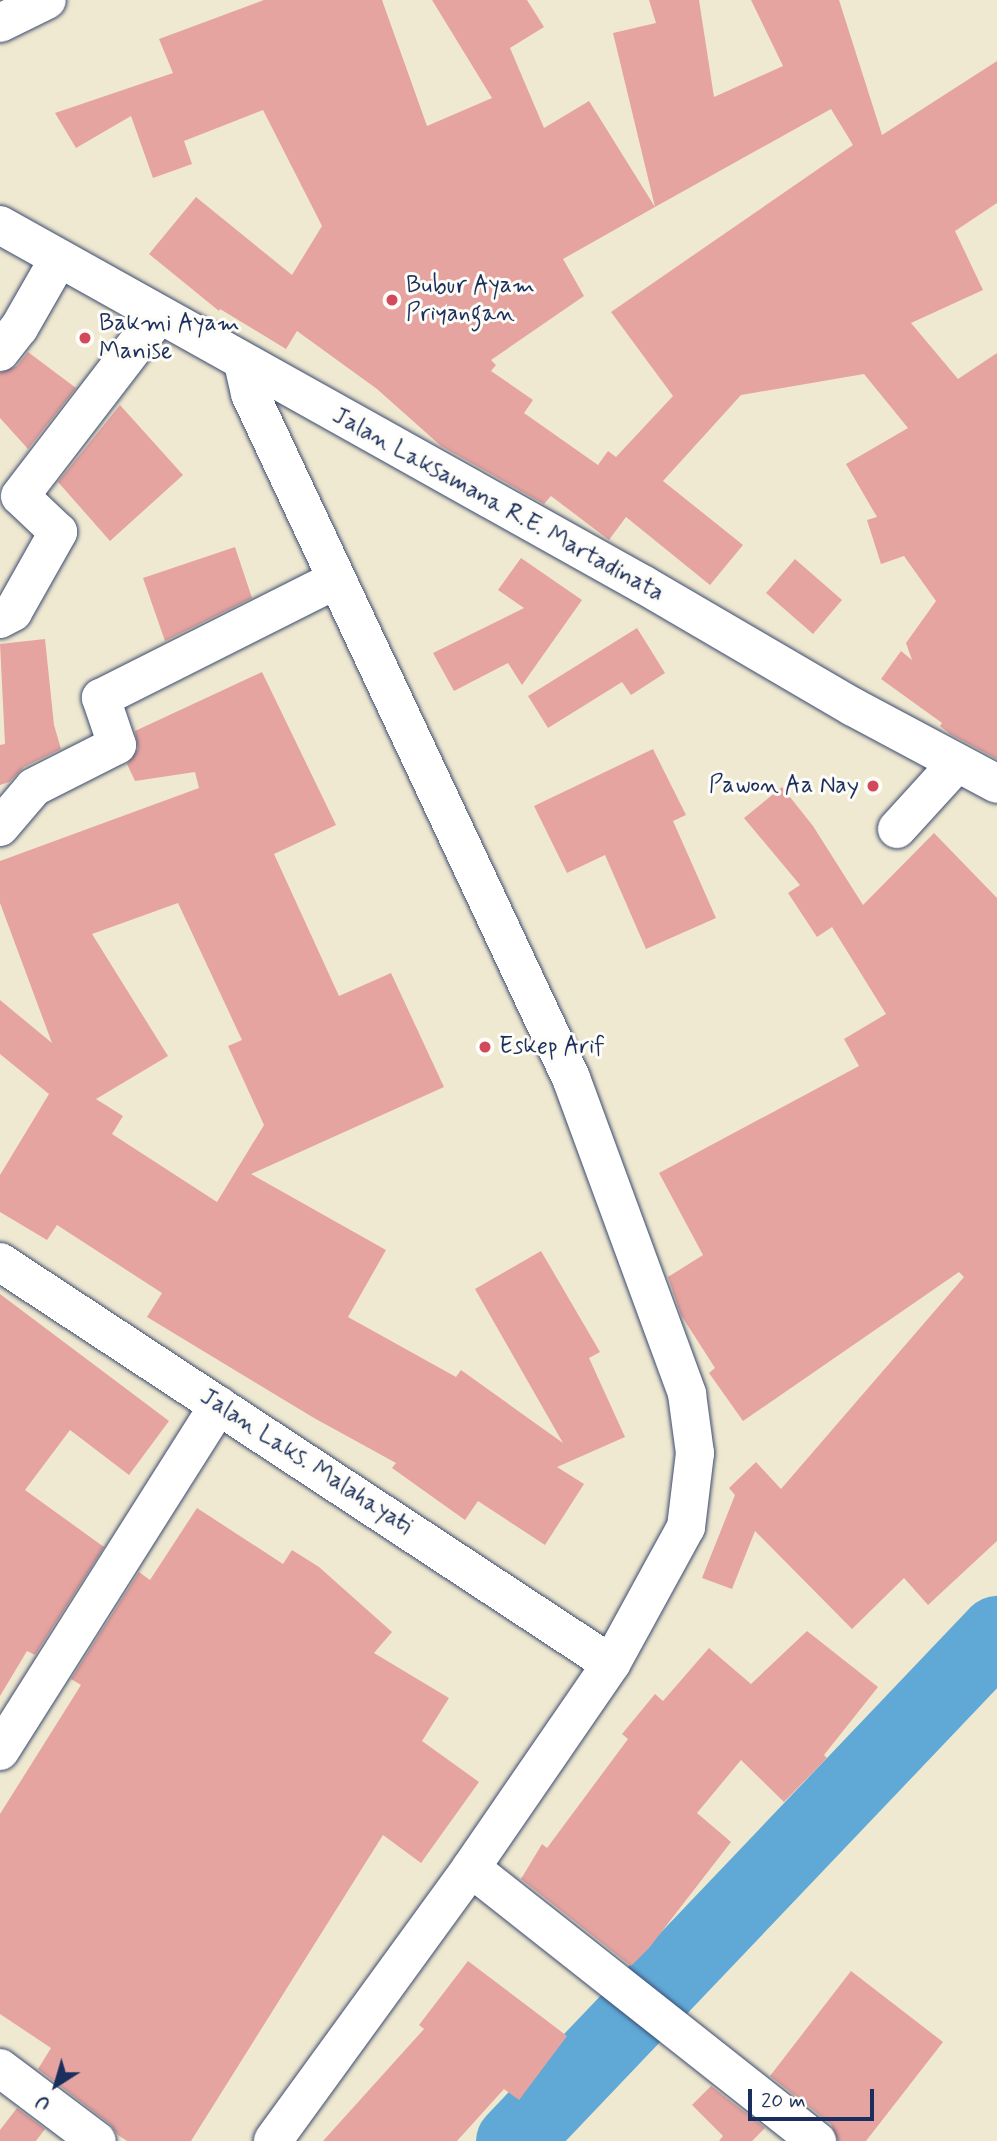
<!DOCTYPE html>
<style>
body{margin:0}
#map{position:relative;width:997px;height:2141px;overflow:hidden;background:#f0e9d1;font-family:Mynerve,sans-serif}
div>[style]{position:absolute}
.river>*{height:75px;margin:-37.5px;padding:0 37.5px;transform-origin:37.5px;border-radius:37.5px;background:#60a9d7}
.building>*{inset:0;background:#e6a4a0}
.roads{filter:drop-shadow(0 0 2px #3b4b6f) drop-shadow(0 0 2px #3b4b6f)}
.street>*{height:38px;margin:-19px;padding:0 19px;transform-origin:19px;border-radius:19px;background:#fff}
.secondary>*{height:38px;margin:-19px;padding:0 19px;transform-origin:19px;border-radius:19px;background:#fff}
.primary>*{height:38px;margin:-19px;padding:0 19px;transform-origin:19px;border-radius:19px;background:#fff}
.dots>*{width:19px;height:19px;translate:-50% -50%;box-sizing:border-box;border:4px solid #fdfcf7;border-radius:50%}
span{translate:-50% -50%;white-space:nowrap;text-align:center;line-height:1.15;-webkit-text-stroke:6px #fdfcf7;paint-order:stroke}
.poi-label{font-size:24px;color:#1b2f5e}
.left{translate:0 -50%;text-align:left}
.right{translate:-100% -50%;text-align:right}
.street-label{font-size:24px;color:#1b2f5e}
.north{position:absolute;left:21px;top:2050px;width:70px;height:70px;-webkit-text-stroke:5px #fdfcf7;paint-order:stroke;rotate:217deg;font-size:19px;font-weight:700;line-height:28px;text-align:center;color:#1b2f5e}
.north::after{content:'';display:block;margin:auto;width:24px;height:32px;background:#1b2f5e;clip-path:polygon(50% 0,100% 100%,50% 72%,0 100%)}
.scale{position:absolute;left:748px;top:2089px;width:126px;height:32px;box-sizing:border-box;border:4px solid #1b2f5e;border-top:0;padding-left:9px;font-size:21px;line-height:24px;white-space:nowrap;color:#1b2f5e;-webkit-text-stroke:5px #fdfcf7;paint-order:stroke}
</style>
<div id="map">
<div class="river">
<i style="left:513px;top:2141px;width:702px;rotate:-46.39deg"></i>
</div>
<div class="building">
<i style="clip-path:polygon(264px 0,382px 0,427px 126px,492px 98px,432px 0,527px 0,544px 27px,510px 48px,544px 128px,589px 101px,655px 207px,563px 259px,584px 296px,491px 360px,496px 365px,491px 371px,533px 400px,524px 413px,598px 465px,608px 451px,616px 457px,673px 396px,611px 312px,853px 145px,831px 109px,655px 207px,613px 33px,656px 23px,649px 0,699px 0,714px 97px,783px 66px,751px 0,839px 0,882px 135px,997px 61px,997px 203px,955px 231px,983px 290px,911px 323px,958px 379px,997px 353px,997px 759px,950px 734px,940px 726px,942px 723px,881px 679px,901px 651px,912px 660px,906px 643px,936px 601px,904px 556px,881px 564px,867px 520px,877px 517px,846px 464px,908px 428px,864px 374px,741px 395px,663px 481px,743px 545px,710px 585px,626px 517px,609px 540px,551px 496px,544px 504px,441px 446px,377px 389px,297px 331px,286px 349px,220px 309px,219px 311px,149px 254px,196px 197px,292px 275px,322px 226px,263px 110px,184px 141px,192px 164px,153px 178px,131px 116px,76px 148px,55px 113px,173px 73px,159px 39px)"></i>
<i style="clip-path:polygon(28px 352px,76px 388px,28px 449px,0 418px,0 373px,17px 366px)"></i>
<i style="clip-path:polygon(120px 405px,183px 475px,110px 541px,58px 482px)"></i>
<i style="clip-path:polygon(235px 547px,252px 598px,165px 641px,143px 578px)"></i>
<i style="clip-path:polygon(521px 558px,582px 600px,522px 685px,508px 663px,454px 691px,433px 653px,524px 608px,498px 590px)"></i>
<i style="clip-path:polygon(795px 559px,842px 600px,813px 634px,766px 593px)"></i>
<i style="clip-path:polygon(637px 628px,665px 673px,631px 695px,622px 682px,548px 728px,528px 696px)"></i>
<i style="clip-path:polygon(45px 639px,54px 725px,61px 749px,24px 767px,9px 782px,0 785px,0 745px,5px 744px,0 644px)"></i>
<i style="clip-path:polygon(evenodd,262px 672px,336px 825px,274px 854px,339px 996px,391px 973px,444px 1087px,251px 1174px,386px 1250px,348px 1317px,456px 1377px,461px 1370px,563px 1443px,475px 1289px,541px 1251px,600px 1352px,589px 1358px,625px 1437px,557px 1467px,584px 1484px,545px 1545px,478px 1501px,465px 1520px,392px 1468px,396px 1463px,314px 1418px,147px 1317px,162px 1293px,57px 1225px,47px 1240px,0 1212px,0 1175px,49px 1094px,0 1054px,0 1000px,52px 1043px,0 903px,0 861px,199px 788px,195px 772px,135px 781px,127px 764px,138px 749px,135px 731px,262px 672px,178px 903px,242px 1040px,228px 1046px,264px 1125px,217px 1202px,112px 1134px,123px 1116px,96px 1099px,168px 1056px,92px 934px,178px 903px)"></i>
<i style="clip-path:polygon(653px 749px,686px 815px,673px 821px,716px 918px,646px 949px,605px 855px,567px 873px,534px 806px)"></i>
<i style="clip-path:polygon(782px 787px,813px 826px,863px 905px,934px 833px,997px 898px,997px 1541px,928px 1605px,904px 1578px,852px 1629px,755px 1531px,732px 1589px,702px 1578px,735px 1495px,729px 1488px,756px 1462px,781px 1489px,964px 1277px,959px 1272px,743px 1421px,709px 1373px,715px 1368px,681px 1315px,668px 1277px,703px 1255px,659px 1173px,859px 1066px,844px 1039px,886px 1014px,832px 927px,817px 937px,788px 893px,800px 885px,744px 818px)"></i>
<i style="clip-path:polygon(0 1294px,169px 1421px,129px 1475px,70px 1430px,25px 1490px,104px 1547px,35px 1655px,27px 1651px,0 1696px)"></i>
<i style="clip-path:polygon(197px 1508px,283px 1564px,292px 1550px,319px 1567px,392px 1632px,374px 1653px,449px 1698px,422px 1741px,479px 1782px,421px 1863px,383px 1835px,191px 2141px,127px 2141px,118px 2135px,110px 2124px,38px 2069px,51px 2048px,0 2014px,0 1814px,81px 1685px,71px 1679px,139px 1572px,150px 1580px)"></i>
<i style="clip-path:polygon(807px 1631px,878px 1687px,824px 1755px,827px 1758px,784px 1802px,741px 1760px,697px 1813px,731px 1842px,649px 1948px,631px 1966px,521px 1879px,542px 1844px,547px 1848px,628px 1739px,622px 1734px,655px 1694px,663px 1701px,709px 1648px,751px 1684px)"></i>
<i style="clip-path:polygon(468px 1961px,567px 2036px,519px 2100px,504px 2089px,457px 2141px,323px 2141px,424px 2029px,419px 2025px)"></i>
<i style="clip-path:polygon(851px 1971px,943px 2042px,866px 2141px,838px 2141px,831px 2124px,770px 2076px)"></i>
<i style="clip-path:polygon(711px 2086px,765px 2128px,752px 2141px,719px 2141px,723px 2136px,692px 2105px)"></i>
<i style="clip-path:polygon(17px 2108px,45px 2129px,36px 2141px,0 2141px,0 2130px)"></i>
</div>
<div class="roads">
<div class="street">
<i style="left:0;top:352px;width:31px;rotate:-52deg"></i>
<i style="left:19px;top:328px;width:78px;rotate:-60.2deg"></i>
<i style="left:0;top:619px;width:15px;rotate:-28deg"></i>
<i style="left:13px;top:612px;width:92px;rotate:-60.6deg"></i>
<i style="left:58px;top:532px;width:52px;rotate:-136.5deg"></i>
<i style="left:20px;top:496px;width:227px;rotate:-52.5deg"></i>
<i style="left:0;top:827px;width:52px;rotate:-49.6deg"></i>
<i style="left:34px;top:787px;width:93px;rotate:-26.8deg"></i>
<i style="left:117px;top:745px;width:50px;rotate:-108.8deg"></i>
<i style="left:101px;top:698px;width:263px;rotate:-26.7deg"></i>
<i style="left:897px;top:829px;width:89px;rotate:-47.7deg"></i>
<i style="left:0;top:1751px;width:409px;rotate:-57.7deg"></i>
<i style="left:471px;top:1868px;width:441px;rotate:38.3deg"></i>
<i style="left:0;top:2068px;width:121px;rotate:37deg"></i>
</div>
<div class="secondary">
<i style="left:0;top:225px;width:738px;rotate:29.21deg"></i>
<i style="left:644px;top:585px;width:242px;rotate:30.3deg"></i>
<i style="left:853px;top:707px;width:163px;rotate:28.1deg"></i>
<i style="left:243px;top:363px;width:32px;rotate:77deg"></i>
<i style="left:250px;top:394px;width:756px;rotate:64.86deg"></i>
<i style="left:571px;top:1078px;width:337px;rotate:69.8deg"></i>
<i style="left:687px;top:1394px;width:60px;rotate:82.3deg"></i>
<i style="left:695px;top:1453px;width:75px;rotate:96.9deg"></i>
<i style="left:686px;top:1527px;width:156px;rotate:118.7deg"></i>
<i style="left:611px;top:1664px;width:247px;rotate:124.5deg"></i>
<i style="left:471px;top:1868px;width:337px;rotate:126deg"></i>
<i style="left:0;top:1262px;width:731px;rotate:33.34deg"></i>
</div>
<div class="primary">
<i style="left:0;top:23px;width:52px;rotate:-26.1deg"></i>
</div>
</div>
<div class="dots">
<i style="left:392px;top:300px;background:#d1495b"></i>
<i style="left:85px;top:338px;background:#d1495b"></i>
<i style="left:873px;top:786px;background:#d1495b"></i>
<i style="left:485px;top:1047px;background:#d1495b"></i>
</div>
<div class="poi-label">
<span class="left" style="left:406px;top:300px">Bubur Ayam<br>Priyangan</span>
<span class="left" style="left:99px;top:338px">Bakmi Ayam<br>Manise</span>
<span class="right" style="left:859px;top:786px">Pawon Aa Nay</span>
<span class="left" style="left:499px;top:1047px">Eskep Arif</span>
</div>
<div class="street-label">
<span style="left:498px;top:505px;rotate:29deg">Jalan Laksamana R.E. Martadinata</span>
<span style="left:306px;top:1462px;rotate:33deg">Jalan Laks. Malahayati</span>
</div>
<div class="north">U</div>
<div class="scale">20 m</div>
</div>
